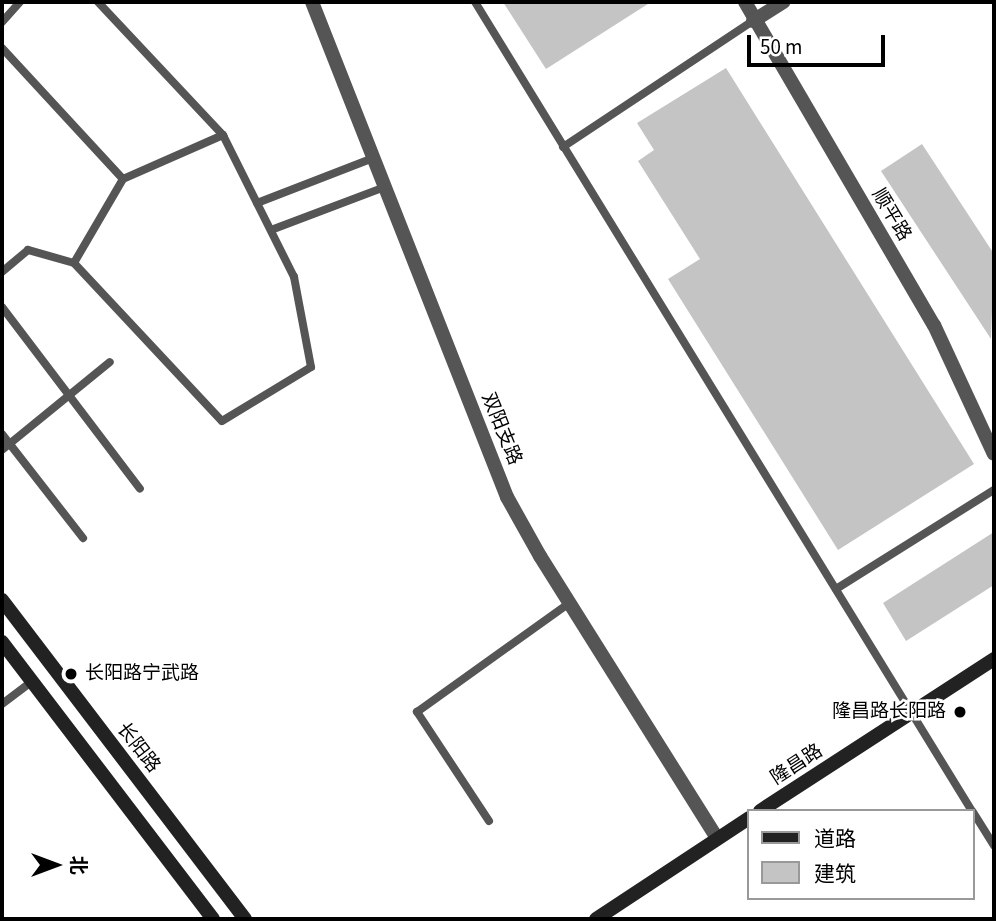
<!DOCTYPE html>
<meta charset="utf-8">
<style>
body{margin:0}
#map{position:relative;width:996px;height:921px;overflow:hidden;background:#fff;font-family:"Source Sans 3","Noto Sans SC",sans-serif}
div>[style]{position:absolute}
.building>*{inset:0;background:#c4c4c4}
.service>*{height:8px;margin:-4px;padding:0 4px;transform-origin:4px;border-radius:4px;background:#555}
.minor>*{height:14px;margin:-7px;padding:0 7px;transform-origin:7px;border-radius:7px;background:#555}
.secondary>*{height:14px;margin:-7px;padding:0 7px;transform-origin:7px;border-radius:7px;background:#222}
.dots>*{width:19px;height:19px;translate:-50% -50%;box-sizing:border-box;border:4px solid #fff;border-radius:50%}
span{translate:-50% -50%;white-space:nowrap;text-align:center;line-height:1.15;-webkit-text-stroke:5px #fff;paint-order:stroke}
.street-label{font-size:19px;color:#000}
.poi-label{font-size:19px;color:#000}
.left{translate:0 -50%;text-align:left}
.right{translate:-100% -50%;text-align:right}
.frame{position:absolute;inset:0;border:4px solid #000;pointer-events:none}
.legend{position:absolute;left:747px;top:809px;width:228px;height:91px;box-sizing:border-box;background:#fff;border:2px solid #999;margin:0;padding:9px 12px;list-style:none;font-size:21px;color:#000}
.legend li{display:flex;align-items:center;gap:14px;height:35px}
.legend b{width:35px;border:2px solid #999}
.north{position:absolute;left:21px;top:830px;width:70px;height:70px;-webkit-text-stroke:5px #fff;paint-order:stroke;rotate:90deg;font-size:19px;font-weight:700;line-height:28px;text-align:center;color:#000}
.north::after{content:'';display:block;margin:auto;width:24px;height:32px;background:#000;clip-path:polygon(50% 0,100% 100%,50% 72%,0 100%)}
.scale{position:absolute;left:747px;top:35px;width:138px;height:32px;box-sizing:border-box;border:4px solid #000;border-top:0;padding-left:9px;font-size:21px;line-height:24px;white-space:nowrap;color:#000;-webkit-text-stroke:5px #fff;paint-order:stroke}
</style>
<div id="map">
<div class="building">
<i style="clip-path:polygon(503px 2px,651px 2px,546px 69px)"></i>
<i style="clip-path:polygon(726px 68px,974px 464px,838px 550px,668px 279px,700px 259px,638px 161px,654px 150px,637px 123px)"></i>
<i style="clip-path:polygon(922px 144px,994px 254px,991px 339px,881px 171px)"></i>
<i style="clip-path:polygon(994px 532px,994px 585px,906px 641px,883px 603px)"></i>
</div>
<div class="service">
<i style="left:98px;top:2px;width:183px;rotate:46.8deg"></i>
<i style="left:223px;top:135px;width:109px;rotate:156.3deg"></i>
<i style="left:475px;top:2px;width:949px;rotate:58.44deg"></i>
<i style="left:2px;top:22px;width:27px;rotate:-48deg"></i>
<i style="left:2px;top:48px;width:178px;rotate:47.3deg"></i>
<i style="left:123px;top:179px;width:97px;rotate:120.3deg"></i>
<i style="left:74px;top:263px;width:48px;rotate:-164.2deg"></i>
<i style="left:28px;top:250px;width:34px;rotate:140deg"></i>
<i style="left:563px;top:147px;width:228px;rotate:-33.6deg"></i>
<i style="left:257px;top:203px;width:124px;rotate:-21.2deg"></i>
<i style="left:271px;top:230px;width:122px;rotate:-20.7deg"></i>
<i style="left:74px;top:263px;width:216px;rotate:46.9deg"></i>
<i style="left:222px;top:421px;width:104px;rotate:-31.2deg"></i>
<i style="left:311px;top:367px;width:92px;rotate:-100.7deg"></i>
<i style="left:294px;top:277px;width:159px;rotate:-116.6deg"></i>
<i style="left:2px;top:307px;width:228px;rotate:52.8deg"></i>
<i style="left:2px;top:434px;width:132px;rotate:52.1deg"></i>
<i style="left:2px;top:450px;width:139px;rotate:-39.2deg"></i>
<i style="left:836px;top:589px;width:186px;rotate:-32.1deg"></i>
<i style="left:2px;top:704px;width:39px;rotate:-37deg"></i>
<i style="left:973px;top:812px;width:40px;rotate:58deg"></i>
<i style="left:489px;top:821px;width:131px;rotate:-123.4deg"></i>
<i style="left:417px;top:712px;width:187px;rotate:-35.6deg"></i>
</div>
<div class="minor">
<i style="left:312px;top:2px;width:532px;rotate:68.5deg"></i>
<i style="left:507px;top:497px;width:68px;rotate:60.8deg"></i>
<i style="left:540px;top:556px;width:333px;rotate:57.9deg"></i>
<i style="left:745px;top:2px;width:374px;rotate:59.7deg"></i>
<i style="left:934px;top:325px;width:142px;rotate:65.1deg"></i>
<i style="left:753px;top:21px;width:36px;rotate:-32deg"></i>
</div>
<div class="secondary">
<i style="left:2px;top:600px;width:401px;rotate:52.7deg"></i>
<i style="left:2px;top:642px;width:348px;rotate:52.7deg"></i>
<i style="left:760px;top:811px;width:279px;rotate:-33deg"></i>
<i style="left:596px;top:919px;width:183px;rotate:-33.4deg"></i>
</div>
<div class="dots">
<i style="left:71px;top:674px;background:#000"></i>
<i style="left:960px;top:712px;background:#000"></i>
</div>
<div class="street-label">
<span style="left:891px;top:215px;rotate:59deg">顺平路</span>
<span style="left:501px;top:429px;rotate:68deg">双阳支路</span>
<span style="left:138px;top:748px;rotate:52deg">长阳路</span>
<span style="left:797px;top:765px;rotate:-33deg">隆昌路</span>
</div>
<div class="poi-label">
<span class="left" style="left:85px;top:674px">长阳路宁武路</span>
<span class="right" style="left:946px;top:712px">隆昌路长阳路</span>
</div>
<div class="frame"></div>
<ul class="legend">
<li><b style="height:9px;background:#222"></b>道路</li>
<li><b style="height:19px;background:#c4c4c4"></b>建筑</li>
</ul>
<div class="north">北</div>
<div class="scale">50 m</div>
</div>
